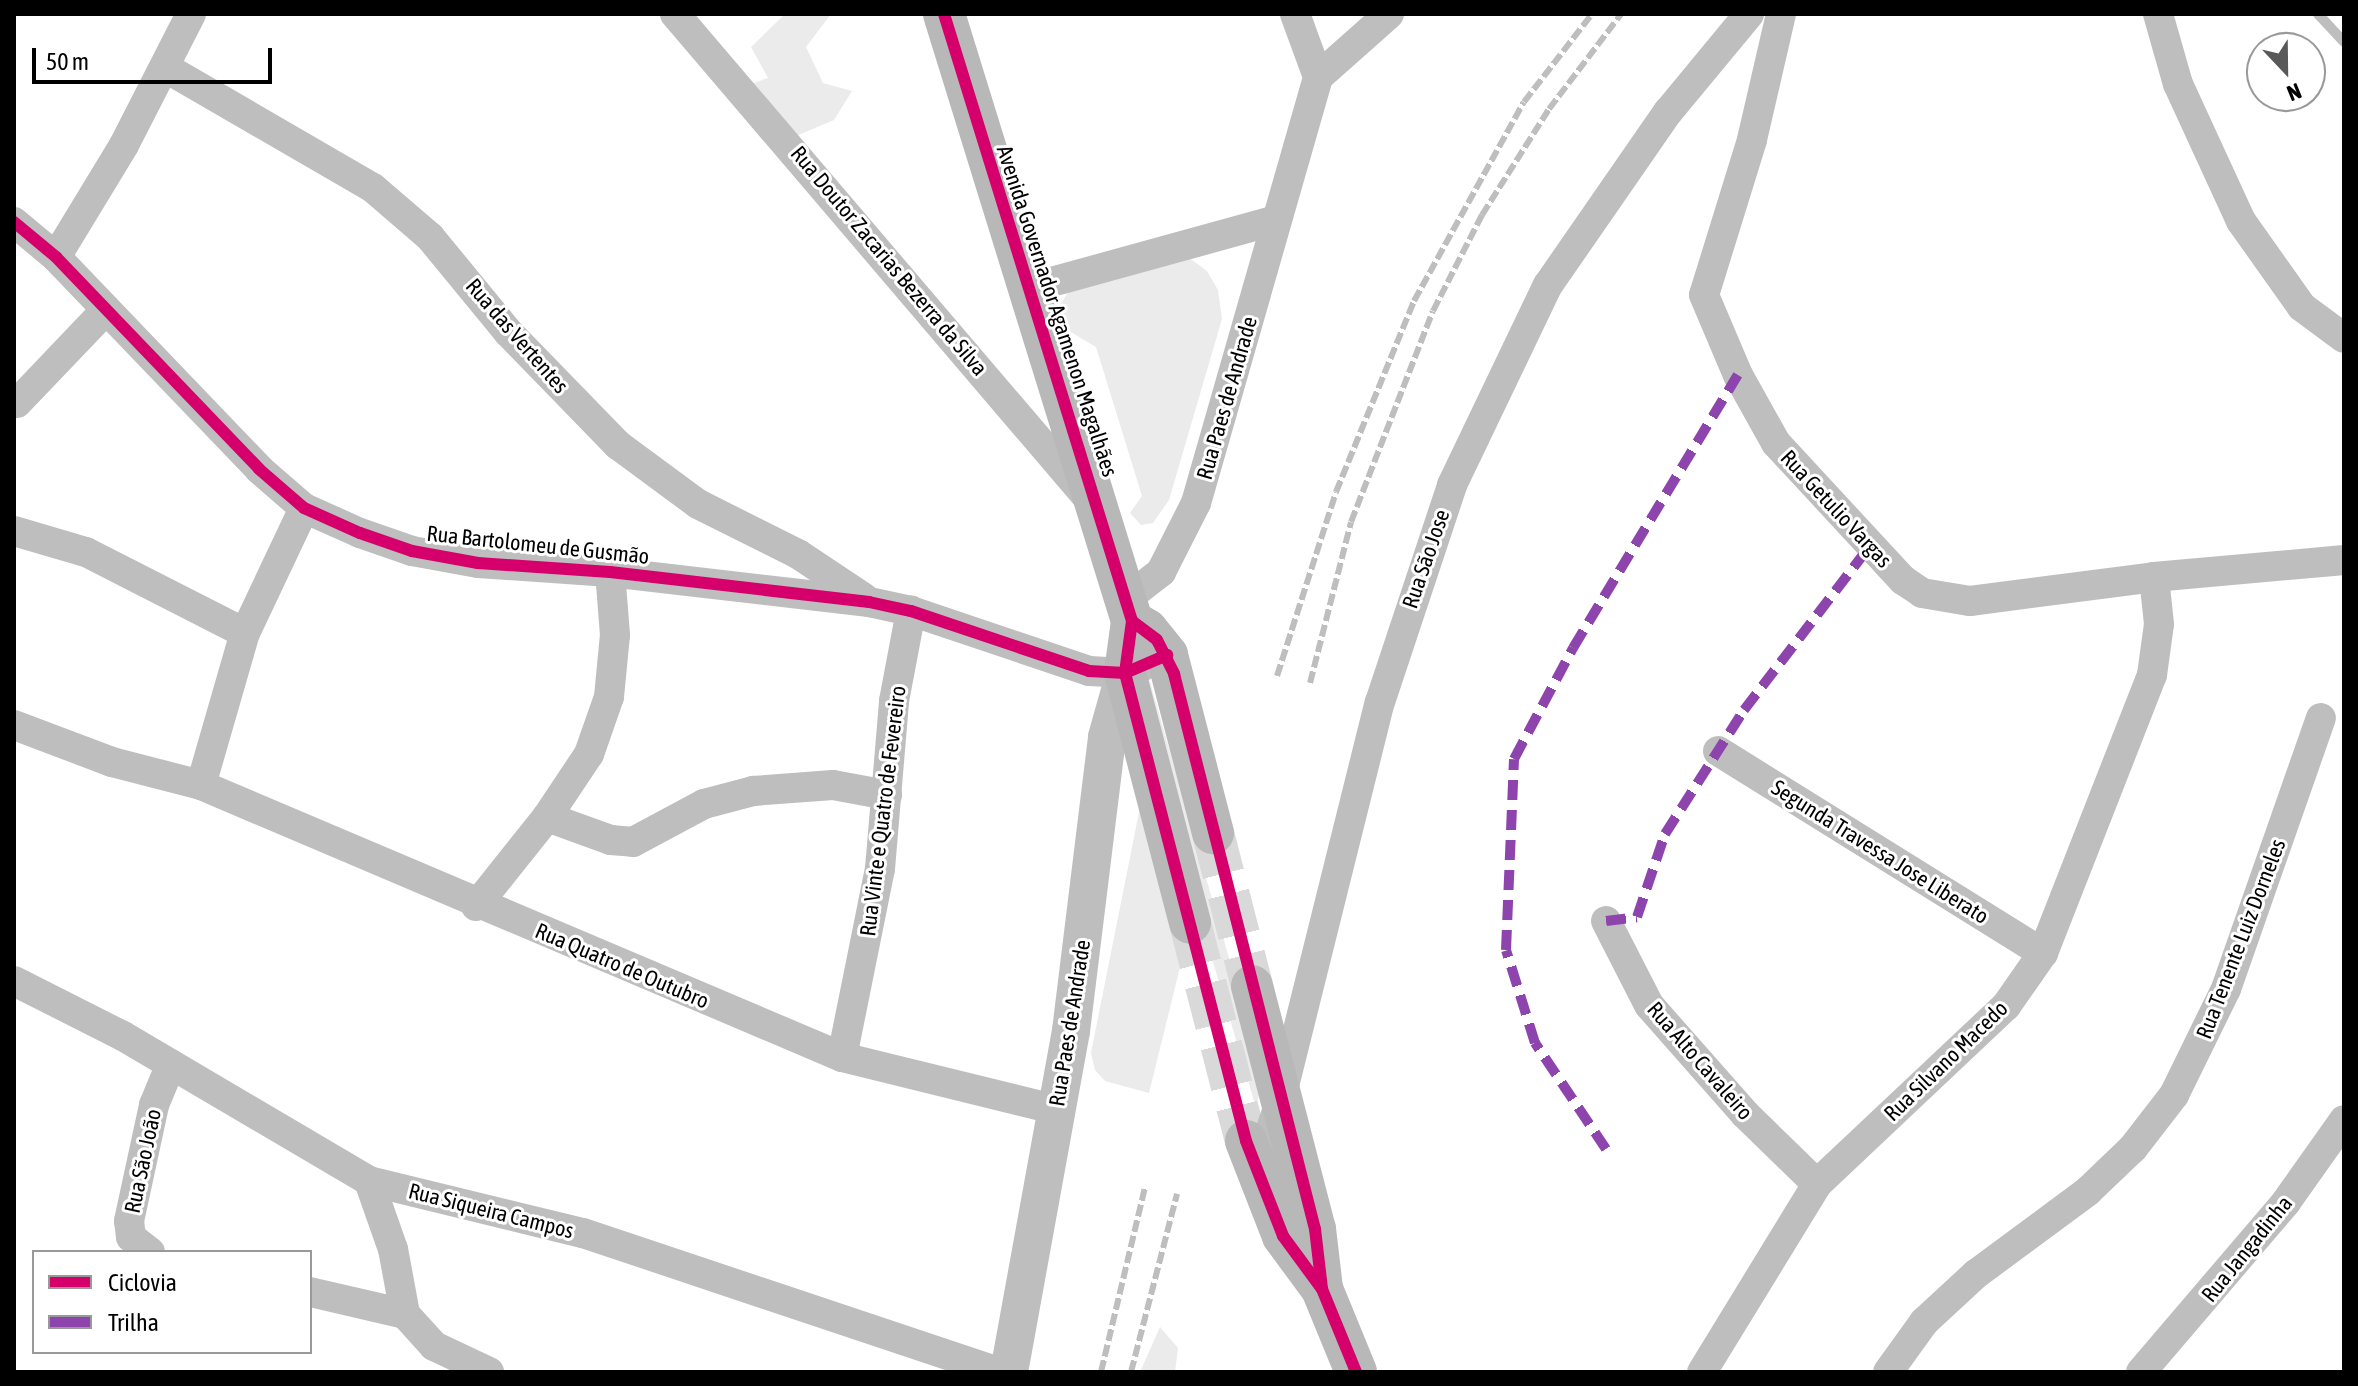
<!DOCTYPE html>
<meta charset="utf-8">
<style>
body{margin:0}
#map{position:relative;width:2358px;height:1386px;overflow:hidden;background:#fff;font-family:"Asap Condensed",sans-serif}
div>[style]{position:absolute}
.green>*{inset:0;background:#ebebeb}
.stream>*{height:10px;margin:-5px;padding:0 5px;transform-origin:5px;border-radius:5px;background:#bebebe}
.secondary-tunnel>*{height:42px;margin-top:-21px;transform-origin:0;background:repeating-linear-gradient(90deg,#d9d9d9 0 42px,transparent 0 63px)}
.minor>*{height:30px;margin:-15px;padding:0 15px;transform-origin:15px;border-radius:15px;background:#bebebe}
.tertiary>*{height:38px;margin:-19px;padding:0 19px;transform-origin:19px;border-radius:19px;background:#bebebe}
.secondary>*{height:42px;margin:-21px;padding:0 21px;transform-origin:21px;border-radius:21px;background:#b8b8b8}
.rail>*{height:6px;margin-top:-3px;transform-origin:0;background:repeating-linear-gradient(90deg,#bebebe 0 12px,transparent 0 16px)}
.quiet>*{height:10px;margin-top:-5px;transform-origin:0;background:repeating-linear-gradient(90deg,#8e44ad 0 20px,transparent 0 30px)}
.cycleway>*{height:12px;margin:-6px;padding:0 6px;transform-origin:6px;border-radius:6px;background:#d6006c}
span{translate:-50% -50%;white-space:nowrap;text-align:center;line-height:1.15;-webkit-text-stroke:6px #fff;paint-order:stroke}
.street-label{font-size:22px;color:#000}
.frame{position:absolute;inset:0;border:16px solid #000;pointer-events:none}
.legend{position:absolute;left:32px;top:1250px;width:280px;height:104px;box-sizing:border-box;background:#fff;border:2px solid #999;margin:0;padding:10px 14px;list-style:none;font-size:24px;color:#000}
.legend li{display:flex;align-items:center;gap:16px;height:40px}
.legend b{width:40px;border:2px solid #999}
.north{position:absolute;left:2246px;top:32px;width:80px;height:80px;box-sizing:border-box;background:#fff;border:2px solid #999;border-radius:50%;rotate:158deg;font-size:22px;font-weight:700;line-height:32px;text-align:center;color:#000}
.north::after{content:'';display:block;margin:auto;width:28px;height:36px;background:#595959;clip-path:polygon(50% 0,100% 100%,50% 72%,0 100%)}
.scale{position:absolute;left:32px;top:48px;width:240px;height:36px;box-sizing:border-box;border:4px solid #000;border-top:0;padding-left:10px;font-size:24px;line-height:28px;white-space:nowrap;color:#000;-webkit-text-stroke:6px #fff;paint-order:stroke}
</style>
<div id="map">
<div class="green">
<i style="clip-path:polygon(785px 14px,831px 14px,806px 47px,823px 83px,852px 91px,834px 120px,796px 136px,751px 84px,768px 78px,751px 47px)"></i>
<i style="clip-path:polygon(1184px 254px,1207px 271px,1218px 290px,1222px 319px,1169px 500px,1153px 523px,1141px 525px,1130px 513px,1142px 496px,1096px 347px,1064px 328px,1057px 309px,1069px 291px)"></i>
<i style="clip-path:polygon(1146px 668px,1263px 1077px,1256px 1108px,1201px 921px,1140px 669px)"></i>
<i style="clip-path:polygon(1143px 792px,1186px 943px,1149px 1093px,1105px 1081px,1095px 1070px,1091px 1053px)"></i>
<i style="clip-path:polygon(1160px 1327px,1178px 1348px,1175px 1372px,1140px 1372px)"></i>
</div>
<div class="stream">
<i style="left:2318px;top:14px;width:38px;rotate:47deg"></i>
</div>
<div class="secondary-tunnel">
<i style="left:1213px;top:833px;width:158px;rotate:75.7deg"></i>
<i style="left:1190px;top:923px;width:225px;rotate:75.6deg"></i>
</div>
<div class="minor">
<i style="left:675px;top:14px;width:636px;rotate:49.53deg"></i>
<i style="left:1295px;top:14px;width:67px;rotate:69.9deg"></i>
<i style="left:1781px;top:14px;width:129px;rotate:103deg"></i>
<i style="left:1752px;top:140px;width:162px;rotate:107.2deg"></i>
<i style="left:1704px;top:295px;width:87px;rotate:67deg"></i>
<i style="left:1738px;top:375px;width:78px;rotate:60.8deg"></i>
<i style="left:1776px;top:443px;width:187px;rotate:47.2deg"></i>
<i style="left:1903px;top:580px;width:23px;rotate:34deg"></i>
<i style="left:1922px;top:593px;width:49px;rotate:9.5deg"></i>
<i style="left:1970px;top:601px;width:186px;rotate:-7.4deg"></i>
<i style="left:2154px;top:577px;width:191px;rotate:-5.1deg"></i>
<i style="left:2158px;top:14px;width:73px;rotate:74.1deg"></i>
<i style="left:2178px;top:84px;width:151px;rotate:65.3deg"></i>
<i style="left:2241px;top:221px;width:105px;rotate:54.7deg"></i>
<i style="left:2302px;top:307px;width:52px;rotate:36.4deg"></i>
<i style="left:166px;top:68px;width:239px;rotate:30.1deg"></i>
<i style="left:373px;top:188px;width:75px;rotate:40.7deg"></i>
<i style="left:430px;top:237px;width:123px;rotate:50.6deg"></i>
<i style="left:508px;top:332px;width:158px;rotate:45.8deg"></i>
<i style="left:618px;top:445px;width:99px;rotate:36.4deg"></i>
<i style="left:698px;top:504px;width:112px;rotate:26.6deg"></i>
<i style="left:798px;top:554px;width:79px;rotate:33.7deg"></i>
<i style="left:14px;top:222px;width:55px;rotate:39.8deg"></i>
<i style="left:56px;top:257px;width:294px;rotate:46.2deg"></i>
<i style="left:259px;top:469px;width:60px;rotate:40.9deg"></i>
<i style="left:304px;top:508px;width:61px;rotate:24.1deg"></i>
<i style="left:360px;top:533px;width:55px;rotate:19.1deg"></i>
<i style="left:412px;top:551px;width:67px;rotate:10.3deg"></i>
<i style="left:478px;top:563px;width:132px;rotate:3.9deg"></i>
<i style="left:610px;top:572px;width:261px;rotate:6.6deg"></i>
<i style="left:869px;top:602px;width:43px;rotate:12.1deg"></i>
<i style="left:911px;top:611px;width:188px;rotate:18.6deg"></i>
<i style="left:1089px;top:671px;width:36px;rotate:3deg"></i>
<i style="left:1125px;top:673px;width:19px;rotate:-21deg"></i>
<i style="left:56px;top:257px;width:131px;rotate:-58.7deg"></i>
<i style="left:124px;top:145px;width:147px;rotate:-62.9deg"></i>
<i style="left:1026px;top:289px;width:256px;rotate:-15.4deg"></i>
<i style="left:17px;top:403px;width:129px;rotate:-46.3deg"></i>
<i style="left:14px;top:531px;width:75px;rotate:16.3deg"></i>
<i style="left:86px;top:552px;width:178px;rotate:27deg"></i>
<i style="left:1125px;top:600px;width:46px;rotate:-37.9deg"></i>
<i style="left:1161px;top:572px;width:77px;rotate:-63.1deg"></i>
<i style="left:1196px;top:503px;width:443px;rotate:-74deg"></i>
<i style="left:1318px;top:77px;width:95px;rotate:-41.6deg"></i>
<i style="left:14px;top:725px;width:105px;rotate:20.7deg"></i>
<i style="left:112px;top:762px;width:92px;rotate:14.5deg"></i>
<i style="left:201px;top:785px;width:696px;rotate:22.99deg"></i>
<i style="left:842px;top:1057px;width:221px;rotate:13.8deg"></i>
<i style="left:1718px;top:751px;width:383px;rotate:31.9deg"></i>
<i style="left:201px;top:785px;width:158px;rotate:-73.9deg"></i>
<i style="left:245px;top:633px;width:138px;rotate:-64.7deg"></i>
<i style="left:547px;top:817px;width:68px;rotate:19.8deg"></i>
<i style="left:611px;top:840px;width:22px;rotate:5deg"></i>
<i style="left:633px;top:842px;width:81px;rotate:-28.2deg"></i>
<i style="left:704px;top:804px;width:51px;rotate:-14.9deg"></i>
<i style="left:753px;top:791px;width:80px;rotate:-4.3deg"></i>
<i style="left:833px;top:785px;width:55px;rotate:10.5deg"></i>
<i style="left:476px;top:906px;width:114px;rotate:-51.4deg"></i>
<i style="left:547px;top:817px;width:76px;rotate:-56.3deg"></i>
<i style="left:589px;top:754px;width:60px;rotate:-70.7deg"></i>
<i style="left:609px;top:697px;width:62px;rotate:-84.5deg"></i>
<i style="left:615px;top:635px;width:63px;rotate:-94.5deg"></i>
<i style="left:1606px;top:921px;width:94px;rotate:62.9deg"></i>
<i style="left:1649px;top:1005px;width:145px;rotate:48.6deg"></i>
<i style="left:1745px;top:1114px;width:100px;rotate:44.2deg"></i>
<i style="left:14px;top:981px;width:122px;rotate:26.8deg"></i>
<i style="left:123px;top:1036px;width:286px;rotate:30.5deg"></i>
<i style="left:369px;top:1181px;width:220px;rotate:13.7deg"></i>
<i style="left:583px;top:1233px;width:439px;rotate:18.5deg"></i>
<i style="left:842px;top:1057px;width:192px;rotate:-78.6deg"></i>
<i style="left:880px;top:869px;width:169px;rotate:-85.2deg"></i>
<i style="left:894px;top:701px;width:92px;rotate:-79.3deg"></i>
<i style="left:1256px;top:1173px;width:75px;rotate:-71.3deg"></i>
<i style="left:1280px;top:1102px;width:412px;rotate:-76deg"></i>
<i style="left:1380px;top:702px;width:229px;rotate:-71.6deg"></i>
<i style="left:1452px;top:485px;width:222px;rotate:-64.4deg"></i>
<i style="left:1548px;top:285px;width:211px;rotate:-55.3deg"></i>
<i style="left:1668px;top:112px;width:127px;rotate:-50.4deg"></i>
<i style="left:369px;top:1181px;width:72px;rotate:70.6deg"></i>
<i style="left:393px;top:1249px;width:66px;rotate:79.5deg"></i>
<i style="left:405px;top:1314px;width:43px;rotate:47.8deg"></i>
<i style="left:434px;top:1346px;width:61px;rotate:25.3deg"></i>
<i style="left:150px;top:1252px;width:24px;rotate:-142deg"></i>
<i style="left:131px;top:1237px;width:16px;rotate:-97deg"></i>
<i style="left:129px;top:1221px;width:119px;rotate:-77.8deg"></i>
<i style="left:154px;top:1105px;width:44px;rotate:-67.5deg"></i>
<i style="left:310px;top:1292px;width:98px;rotate:13deg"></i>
<i style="left:1702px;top:1372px;width:220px;rotate:-58.5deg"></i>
<i style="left:1817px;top:1184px;width:260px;rotate:-43.3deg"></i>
<i style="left:2006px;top:1006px;width:65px;rotate:-55.1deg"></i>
<i style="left:2043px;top:953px;width:299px;rotate:-68.6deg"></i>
<i style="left:2152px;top:675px;width:51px;rotate:-82.2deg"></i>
<i style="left:2159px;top:624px;width:47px;rotate:-96.1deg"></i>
<i style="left:1888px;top:1372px;width:62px;rotate:-54.2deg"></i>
<i style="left:1924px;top:1322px;width:71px;rotate:-42.7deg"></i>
<i style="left:1976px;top:1274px;width:139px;rotate:-36.5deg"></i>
<i style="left:2088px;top:1191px;width:62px;rotate:-43.7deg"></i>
<i style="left:2133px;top:1148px;width:67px;rotate:-52.3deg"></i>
<i style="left:2174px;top:1095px;width:118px;rotate:-63.9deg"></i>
<i style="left:2226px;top:989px;width:287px;rotate:-70.7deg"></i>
<i style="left:2141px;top:1372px;width:223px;rotate:-49.5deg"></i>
<i style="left:2286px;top:1202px;width:100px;rotate:-54.7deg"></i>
</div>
<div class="tertiary">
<i style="left:1009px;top:1372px;width:347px;rotate:-79.7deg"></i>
<i style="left:1071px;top:1031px;width:296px;rotate:-83deg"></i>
<i style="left:1107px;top:737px;width:66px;rotate:-74.3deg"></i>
</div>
<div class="secondary">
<i style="left:944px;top:14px;width:635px;rotate:72.79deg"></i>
<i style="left:1132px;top:621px;width:52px;rotate:97.7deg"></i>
<i style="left:1125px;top:673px;width:258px;rotate:75.4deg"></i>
<i style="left:1132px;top:621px;width:17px;rotate:31deg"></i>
<i style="left:1147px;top:630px;width:32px;rotate:51deg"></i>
<i style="left:1167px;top:655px;width:184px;rotate:75.5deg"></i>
<i style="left:1252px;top:986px;width:251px;rotate:75.5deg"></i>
<i style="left:1315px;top:1229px;width:60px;rotate:83.3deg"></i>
<i style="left:1246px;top:1141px;width:102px;rotate:68.7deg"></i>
<i style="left:1283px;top:1236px;width:66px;rotate:53.7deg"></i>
<i style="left:1322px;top:1289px;width:90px;rotate:67.7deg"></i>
</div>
<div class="rail">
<i style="left:1277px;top:676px;width:193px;rotate:-72.2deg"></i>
<i style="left:1336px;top:492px;width:206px;rotate:-67.8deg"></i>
<i style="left:1414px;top:301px;width:227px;rotate:-61.1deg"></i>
<i style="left:1524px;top:102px;width:111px;rotate:-52.3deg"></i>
<i style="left:1310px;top:683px;width:166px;rotate:-75.7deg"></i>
<i style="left:1351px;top:522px;width:226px;rotate:-68.8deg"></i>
<i style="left:1433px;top:311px;width:108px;rotate:-63deg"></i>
<i style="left:1482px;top:215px;width:125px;rotate:-57.7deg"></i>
<i style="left:1549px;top:109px;width:119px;rotate:-52.8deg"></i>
<i style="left:1101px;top:1372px;width:189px;rotate:-76.6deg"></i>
<i style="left:1131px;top:1372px;width:184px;rotate:-75.5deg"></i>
</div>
<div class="quiet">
<i style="left:1606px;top:921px;width:31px;rotate:-7deg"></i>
<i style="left:1637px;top:917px;width:88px;rotate:-71.4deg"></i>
<i style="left:1665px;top:834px;width:147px;rotate:-57.5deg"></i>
<i style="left:1744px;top:710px;width:205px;rotate:-52.5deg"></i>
<i style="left:1606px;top:1149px;width:128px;rotate:-123.8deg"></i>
<i style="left:1535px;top:1043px;width:97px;rotate:-107.3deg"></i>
<i style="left:1506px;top:950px;width:191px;rotate:-87.6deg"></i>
<i style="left:1514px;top:759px;width:126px;rotate:-62deg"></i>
<i style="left:1573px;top:648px;width:319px;rotate:-58.9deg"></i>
</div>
<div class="cycleway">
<i style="left:944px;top:14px;width:635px;rotate:72.79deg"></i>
<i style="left:1132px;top:621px;width:52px;rotate:97.7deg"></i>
<i style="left:1125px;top:673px;width:483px;rotate:75.5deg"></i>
<i style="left:1246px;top:1141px;width:102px;rotate:68.7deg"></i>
<i style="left:1283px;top:1236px;width:66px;rotate:53.7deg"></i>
<i style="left:1322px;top:1289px;width:90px;rotate:67.7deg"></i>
<i style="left:14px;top:222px;width:55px;rotate:39.8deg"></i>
<i style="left:56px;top:257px;width:294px;rotate:46.2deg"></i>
<i style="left:259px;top:469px;width:60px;rotate:40.9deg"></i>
<i style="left:304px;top:508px;width:61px;rotate:24.1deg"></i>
<i style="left:360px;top:533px;width:55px;rotate:19.1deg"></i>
<i style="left:412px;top:551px;width:67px;rotate:10.3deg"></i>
<i style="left:478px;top:563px;width:132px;rotate:3.9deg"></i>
<i style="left:610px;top:572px;width:261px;rotate:6.6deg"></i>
<i style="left:869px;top:602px;width:43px;rotate:12.1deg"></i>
<i style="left:911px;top:611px;width:188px;rotate:18.6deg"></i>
<i style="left:1089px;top:671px;width:36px;rotate:3deg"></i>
<i style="left:1125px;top:673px;width:46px;rotate:-23.2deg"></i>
<i style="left:1132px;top:621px;width:31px;rotate:37deg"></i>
<i style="left:1157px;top:640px;width:38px;rotate:63deg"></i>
<i style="left:1174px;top:674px;width:573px;rotate:75.75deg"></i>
<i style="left:1315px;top:1229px;width:60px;rotate:83.3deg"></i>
</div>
<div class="street-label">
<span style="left:889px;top:261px;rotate:50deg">Rua Doutor Zacarias Bezerra da Silva</span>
<span style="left:1057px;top:311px;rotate:72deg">Avenida Governador Agamenon Magalhães</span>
<span style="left:517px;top:336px;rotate:49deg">Rua das Vertentes</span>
<span style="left:1227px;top:398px;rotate:-74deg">Rua Paes de Andrade</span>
<span style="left:1836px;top:509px;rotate:47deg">Rua Getulio Vargas</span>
<span style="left:538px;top:545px;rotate:6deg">Rua Bartolomeu de Gusmão</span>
<span style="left:1426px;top:559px;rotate:-71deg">Rua São Jose</span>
<span style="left:883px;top:811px;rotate:-83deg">Rua Vinte e Quatro de Fevereiro</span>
<span style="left:1880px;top:852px;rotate:32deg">Segunda Travessa Jose Liberato</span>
<span style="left:2241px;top:939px;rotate:-69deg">Rua Tenente Luiz Dorneles</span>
<span style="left:622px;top:966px;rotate:23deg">Rua Quatro de Outubro</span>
<span style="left:1070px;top:1023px;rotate:-81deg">Rua Paes de Andrade</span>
<span style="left:1700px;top:1061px;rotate:49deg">Rua Alto Cavaleiro</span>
<span style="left:1946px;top:1061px;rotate:-44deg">Rua Silvano Macedo</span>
<span style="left:143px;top:1161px;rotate:-78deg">Rua São João</span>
<span style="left:491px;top:1211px;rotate:14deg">Rua Siqueira Campos</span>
<span style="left:2247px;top:1249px;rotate:-51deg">Rua Jangadinha</span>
</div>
<div class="frame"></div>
<ul class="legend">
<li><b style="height:10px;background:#d6006c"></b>Ciclovia</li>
<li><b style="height:10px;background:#8e44ad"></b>Trilha</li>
</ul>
<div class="north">N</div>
<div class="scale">50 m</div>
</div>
